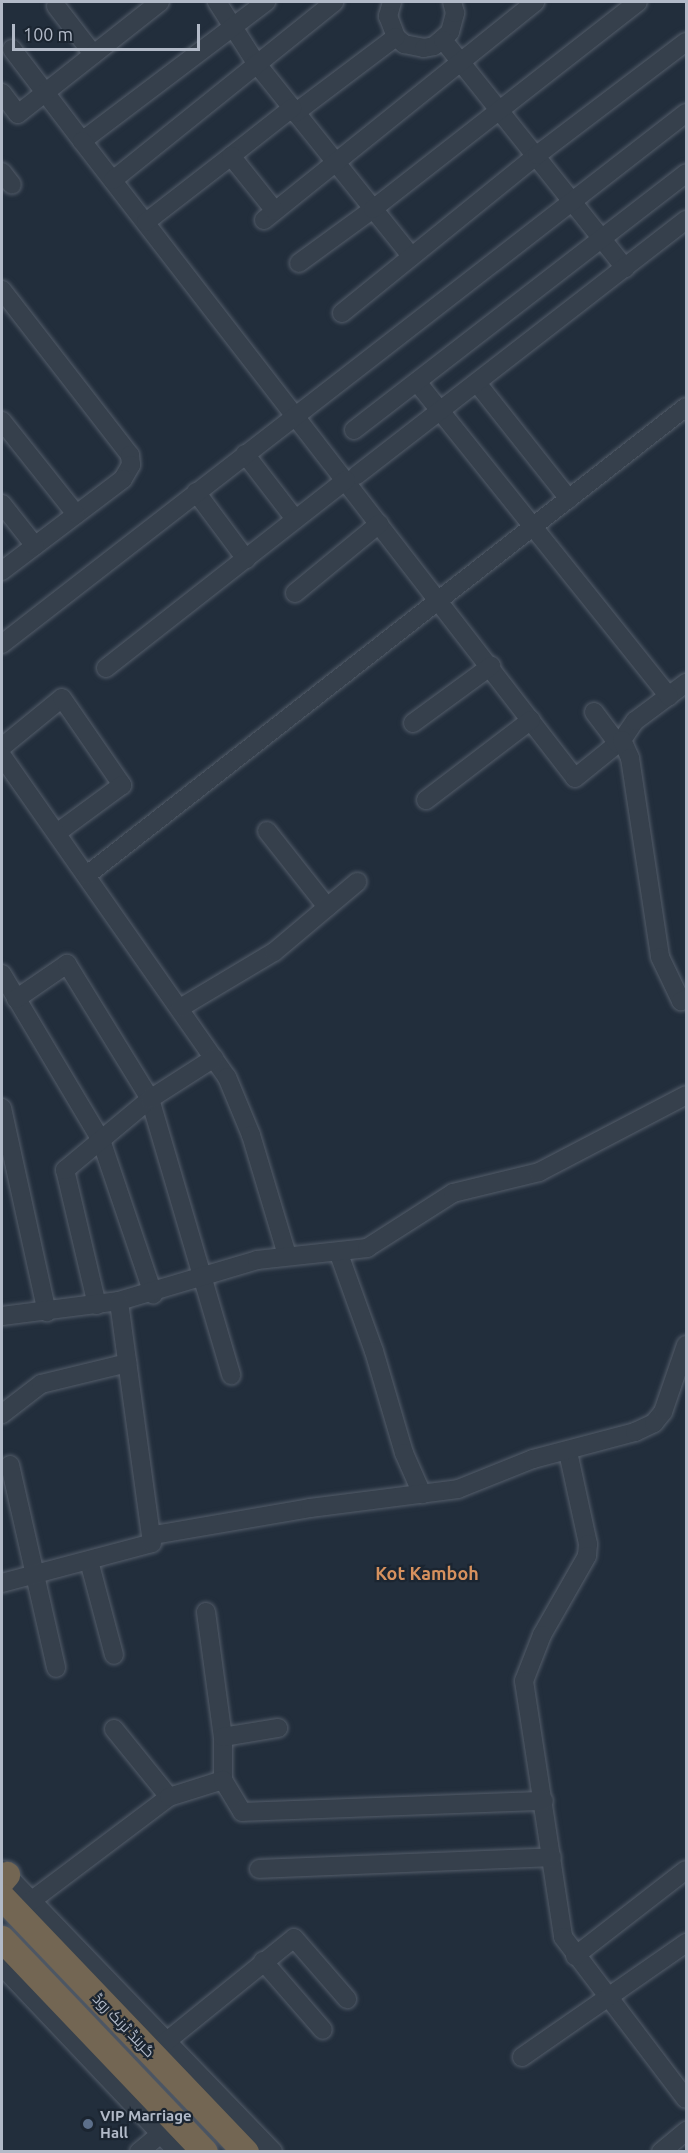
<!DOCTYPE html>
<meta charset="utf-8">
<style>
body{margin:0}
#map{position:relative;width:688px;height:2153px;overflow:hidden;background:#222e3c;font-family:Ubuntu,Cairo,sans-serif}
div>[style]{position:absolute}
.roads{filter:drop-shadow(0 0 2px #545d6a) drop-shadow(0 0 2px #545d6a)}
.minor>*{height:18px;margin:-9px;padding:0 9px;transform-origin:9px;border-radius:9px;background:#36404c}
.highway>*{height:26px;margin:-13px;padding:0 13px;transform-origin:13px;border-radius:13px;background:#736653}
.dots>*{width:16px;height:16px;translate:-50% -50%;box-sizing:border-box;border:3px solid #1b2531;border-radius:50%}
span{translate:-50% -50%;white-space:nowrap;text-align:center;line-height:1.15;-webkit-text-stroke:4.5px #1b2531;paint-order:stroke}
.street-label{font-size:15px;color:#b2bac8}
.poi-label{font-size:15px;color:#b2bac8;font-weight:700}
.left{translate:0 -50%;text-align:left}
.quarter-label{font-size:18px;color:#d6915e;font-weight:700}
.frame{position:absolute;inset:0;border:3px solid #b2bac8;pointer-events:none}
.scale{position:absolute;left:12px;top:24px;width:188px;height:27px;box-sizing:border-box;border:3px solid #b2bac8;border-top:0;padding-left:8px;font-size:18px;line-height:21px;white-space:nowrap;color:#b2bac8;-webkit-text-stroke:4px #1b2531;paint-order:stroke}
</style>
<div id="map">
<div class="roads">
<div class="minor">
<i style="left:217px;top:2px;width:72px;rotate:57.4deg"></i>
<i style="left:256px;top:63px;width:248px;rotate:51.2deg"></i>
<i style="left:392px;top:2px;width:15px;rotate:106deg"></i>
<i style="left:388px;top:16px;width:22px;rotate:69deg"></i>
<i style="left:396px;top:37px;width:11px;rotate:41deg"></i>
<i style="left:404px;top:44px;width:20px;rotate:11deg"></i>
<i style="left:424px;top:48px;width:10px;rotate:-11deg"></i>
<i style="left:434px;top:46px;width:21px;rotate:-41deg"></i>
<i style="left:450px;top:32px;width:20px;rotate:-75deg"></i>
<i style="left:455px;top:13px;width:11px;rotate:-105deg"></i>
<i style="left:56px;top:6px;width:61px;rotate:52.4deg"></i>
<i style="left:443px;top:40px;width:292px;rotate:51.4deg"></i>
<i style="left:12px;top:49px;width:116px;rotate:52.7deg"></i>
<i style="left:82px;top:141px;width:231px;rotate:-37.1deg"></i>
<i style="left:2px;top:93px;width:26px;rotate:53deg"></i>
<i style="left:18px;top:114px;width:181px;rotate:-38.3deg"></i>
<i style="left:295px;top:113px;width:126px;rotate:-37deg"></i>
<i style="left:82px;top:141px;width:805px;rotate:52.26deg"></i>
<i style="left:575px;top:778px;width:60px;rotate:-39deg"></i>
<i style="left:622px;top:740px;width:23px;rotate:-56deg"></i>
<i style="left:635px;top:721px;width:64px;rotate:-36.7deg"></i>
<i style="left:231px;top:156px;width:78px;rotate:-38.2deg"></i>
<i style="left:2px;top:172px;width:16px;rotate:52deg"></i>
<i style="left:113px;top:180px;width:284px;rotate:-38.8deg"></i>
<i style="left:264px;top:220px;width:348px;rotate:-38.8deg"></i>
<i style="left:146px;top:222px;width:108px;rotate:-37.8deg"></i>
<i style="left:231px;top:156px;width:70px;rotate:51.3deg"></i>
<i style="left:299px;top:263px;width:92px;rotate:-36.1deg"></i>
<i style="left:373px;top:209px;width:336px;rotate:-38deg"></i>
<i style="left:2px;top:290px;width:209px;rotate:52.2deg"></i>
<i style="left:130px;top:455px;width:10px;rotate:84deg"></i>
<i style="left:131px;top:465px;width:16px;rotate:120deg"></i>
<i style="left:123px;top:479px;width:152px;rotate:142.8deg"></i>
<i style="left:342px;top:313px;width:251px;rotate:-39deg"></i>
<i style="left:537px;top:155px;width:187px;rotate:-37.2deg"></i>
<i style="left:417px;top:382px;width:403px;rotate:51.3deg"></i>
<i style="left:477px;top:383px;width:148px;rotate:51.6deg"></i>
<i style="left:2px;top:421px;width:119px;rotate:51.5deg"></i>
<i style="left:354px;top:430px;width:420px;rotate:-37.7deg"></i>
<i style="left:245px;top:454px;width:82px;rotate:52.4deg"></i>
<i style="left:357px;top:475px;width:416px;rotate:-37.8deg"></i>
<i style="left:196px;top:492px;width:84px;rotate:53.3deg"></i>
<i style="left:2px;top:504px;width:53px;rotate:51.8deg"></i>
<i style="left:295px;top:593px;width:109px;rotate:-39.4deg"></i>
<i style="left:2px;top:644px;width:866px;rotate:-37.82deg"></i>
<i style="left:106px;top:668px;width:305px;rotate:-38.1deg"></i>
<i style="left:594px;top:712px;width:40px;rotate:53deg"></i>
<i style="left:413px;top:723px;width:97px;rotate:-36.2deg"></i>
<i style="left:622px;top:740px;width:20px;rotate:66deg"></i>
<i style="left:630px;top:758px;width:201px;rotate:81.4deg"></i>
<i style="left:660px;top:957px;width:49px;rotate:64.5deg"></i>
<i style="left:681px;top:1001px;width:5px;rotate:-22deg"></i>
<i style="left:2px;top:747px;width:77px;rotate:-39.2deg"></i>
<i style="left:62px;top:698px;width:106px;rotate:55.4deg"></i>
<i style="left:122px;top:785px;width:81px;rotate:143.6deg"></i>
<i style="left:2px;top:756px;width:392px;rotate:55deg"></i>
<i style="left:227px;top:1077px;width:63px;rotate:67.5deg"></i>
<i style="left:251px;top:1135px;width:125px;rotate:73.3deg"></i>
<i style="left:426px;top:800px;width:132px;rotate:-37.3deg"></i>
<i style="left:267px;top:831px;width:97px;rotate:51.7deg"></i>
<i style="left:87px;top:875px;width:760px;rotate:-38deg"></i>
<i style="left:2px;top:974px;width:193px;rotate:59.2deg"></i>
<i style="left:101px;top:1140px;width:163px;rotate:71.3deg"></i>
<i style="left:16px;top:999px;width:62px;rotate:-34.5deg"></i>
<i style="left:67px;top:964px;width:158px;rotate:58.4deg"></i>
<i style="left:150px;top:1099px;width:288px;rotate:73.6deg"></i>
<i style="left:180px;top:1008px;width:109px;rotate:-30.8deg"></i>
<i style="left:274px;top:952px;width:109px;rotate:-40.1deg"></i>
<i style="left:2px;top:1108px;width:209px;rotate:77.6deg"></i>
<i style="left:339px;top:1254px;width:103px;rotate:70.2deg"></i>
<i style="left:374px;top:1351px;width:106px;rotate:73.6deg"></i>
<i style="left:404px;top:1453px;width:45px;rotate:66.3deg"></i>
<i style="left:97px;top:1305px;width:139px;rotate:-103.3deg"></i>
<i style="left:65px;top:1170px;width:111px;rotate:-39.9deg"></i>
<i style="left:150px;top:1099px;width:76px;rotate:-32.6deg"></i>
<i style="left:2px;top:1316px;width:118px;rotate:-7.3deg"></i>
<i style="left:119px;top:1301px;width:144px;rotate:-16.5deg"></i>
<i style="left:257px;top:1260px;width:111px;rotate:-6.2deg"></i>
<i style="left:367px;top:1248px;width:102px;rotate:-32.6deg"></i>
<i style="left:453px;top:1193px;width:89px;rotate:-13.7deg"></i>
<i style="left:539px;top:1172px;width:166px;rotate:-27.6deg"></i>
<i style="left:2px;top:1414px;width:49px;rotate:-37.6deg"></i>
<i style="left:41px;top:1384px;width:89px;rotate:-13.7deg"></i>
<i style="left:568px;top:1452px;width:94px;rotate:77.7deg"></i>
<i style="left:588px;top:1544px;width:12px;rotate:95deg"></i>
<i style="left:587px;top:1556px;width:91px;rotate:119.7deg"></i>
<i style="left:542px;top:1635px;width:49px;rotate:111.4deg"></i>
<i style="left:524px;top:1681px;width:259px;rotate:81.3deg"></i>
<i style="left:563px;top:1937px;width:203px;rotate:52.8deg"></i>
<i style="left:10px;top:1465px;width:208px;rotate:77.2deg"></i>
<i style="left:154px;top:1535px;width:158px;rotate:-9.8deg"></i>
<i style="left:310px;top:1508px;width:149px;rotate:-7.3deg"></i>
<i style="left:458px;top:1489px;width:81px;rotate:-21.8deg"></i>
<i style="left:533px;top:1459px;width:106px;rotate:-14.8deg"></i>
<i style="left:635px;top:1432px;width:21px;rotate:-25deg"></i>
<i style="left:654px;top:1423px;width:14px;rotate:-51deg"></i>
<i style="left:663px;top:1412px;width:71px;rotate:-71.1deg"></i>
<i style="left:89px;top:1561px;width:97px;rotate:75.1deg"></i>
<i style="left:2px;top:1583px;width:155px;rotate:-14.9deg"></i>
<i style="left:152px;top:1543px;width:244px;rotate:-97.8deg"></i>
<i style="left:206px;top:1612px;width:126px;rotate:82.3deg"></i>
<i style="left:223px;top:1737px;width:43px;rotate:90deg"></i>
<i style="left:114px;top:1729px;width:87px;rotate:51deg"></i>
<i style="left:223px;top:1737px;width:56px;rotate:-9.3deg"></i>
<i style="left:259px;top:1869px;width:293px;rotate:-2.3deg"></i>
<i style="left:2px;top:1870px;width:391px;rotate:46.1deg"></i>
<i style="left:31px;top:1901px;width:173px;rotate:-37deg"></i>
<i style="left:169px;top:1797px;width:57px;rotate:-17.5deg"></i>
<i style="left:223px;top:1780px;width:37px;rotate:59deg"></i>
<i style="left:242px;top:1812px;width:302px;rotate:-2.1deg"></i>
<i style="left:575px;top:1956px;width:140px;rotate:-37.8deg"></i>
<i style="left:263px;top:1961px;width:91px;rotate:49deg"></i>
<i style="left:2px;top:1966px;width:256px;rotate:46.6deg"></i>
<i style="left:157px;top:2049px;width:176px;rotate:-39deg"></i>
<i style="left:294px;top:1938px;width:81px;rotate:49deg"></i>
<i style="left:522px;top:2057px;width:200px;rotate:-34.8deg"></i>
<i style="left:139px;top:2152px;width:40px;rotate:-40deg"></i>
<i style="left:661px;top:2152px;width:33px;rotate:-40deg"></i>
</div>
<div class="highway">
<i style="left:2px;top:1881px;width:8px;rotate:-50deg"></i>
<i style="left:2px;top:1897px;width:353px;rotate:46.3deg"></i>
<i style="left:2px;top:1939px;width:294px;rotate:46.4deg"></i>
</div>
</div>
<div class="dots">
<i style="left:88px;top:2124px;background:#5c6f8a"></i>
</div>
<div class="street-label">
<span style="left:124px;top:2025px;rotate:46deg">گرینڈ ٹرنک روڈ</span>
</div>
<div class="poi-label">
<span class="left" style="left:100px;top:2124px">VIP Marriage<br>Hall</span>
</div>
<div class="quarter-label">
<span style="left:427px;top:1573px">Kot Kamboh</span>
</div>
<div class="frame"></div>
<div class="scale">100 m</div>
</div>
